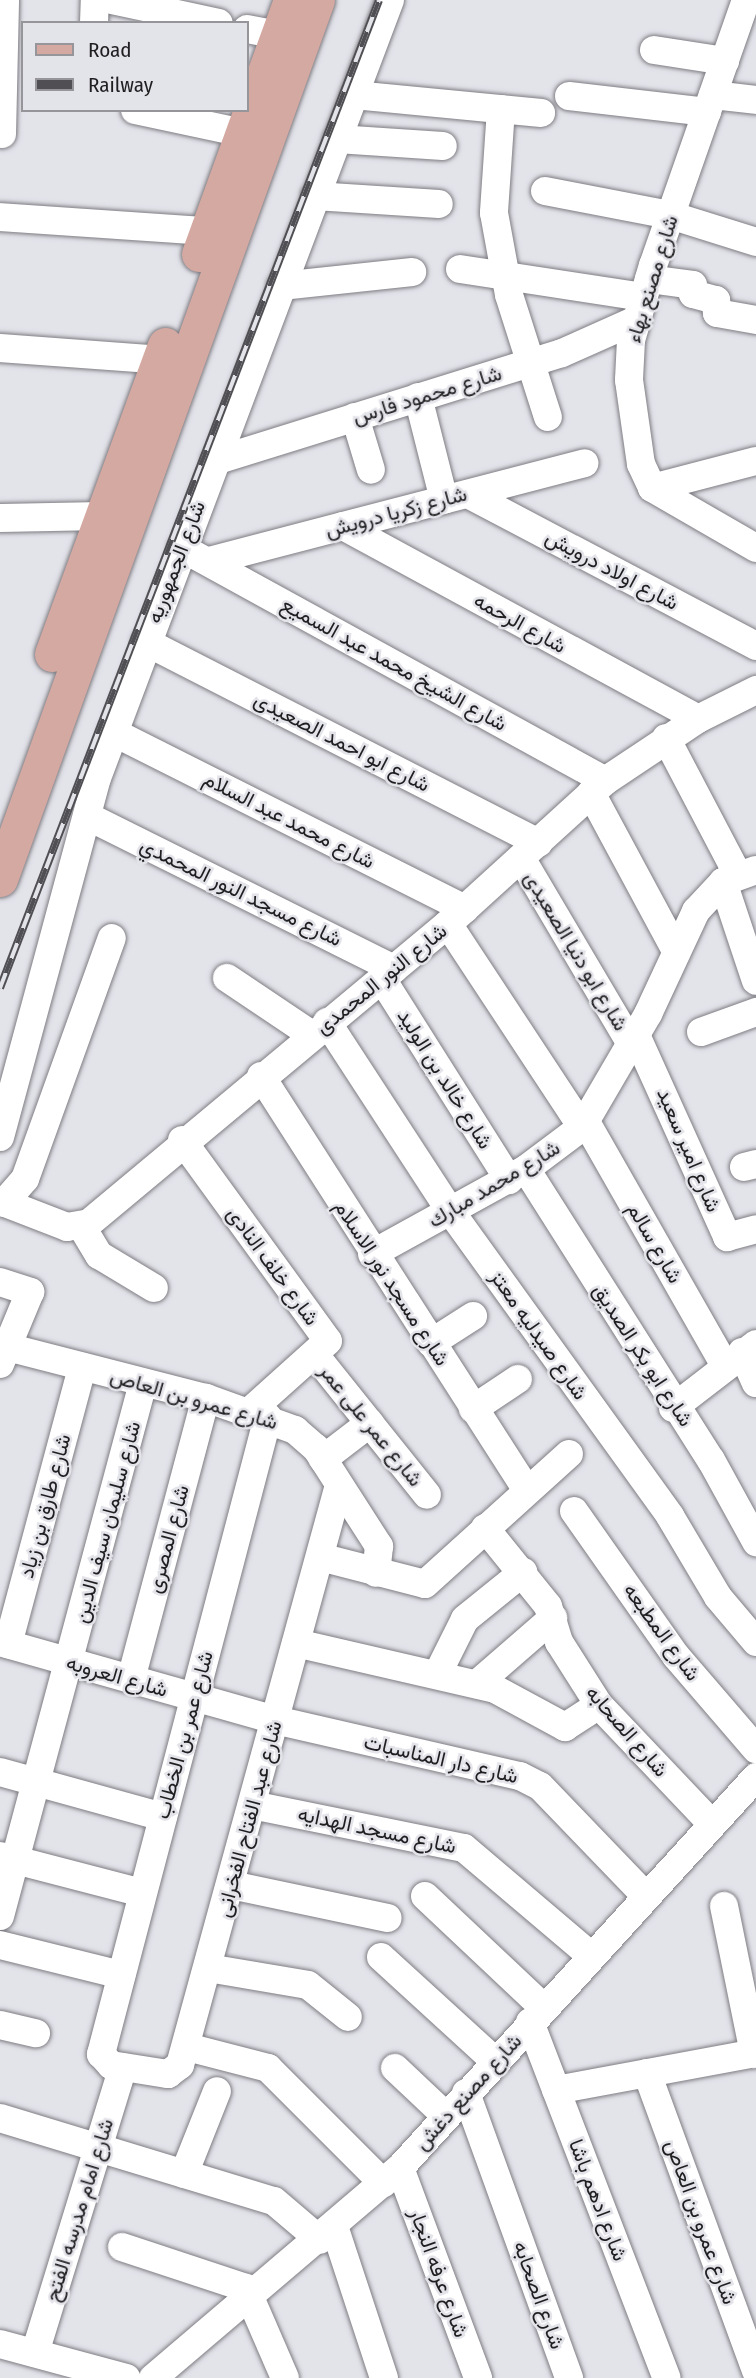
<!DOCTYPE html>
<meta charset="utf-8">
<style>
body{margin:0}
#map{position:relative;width:756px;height:2378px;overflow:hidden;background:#e3e3ea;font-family:"Fira Sans Condensed",Vazirmatn,sans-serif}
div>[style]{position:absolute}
.roads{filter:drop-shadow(0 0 2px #7e7d83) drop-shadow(0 0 2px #7e7d83)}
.minor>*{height:28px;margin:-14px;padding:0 14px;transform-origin:14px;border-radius:14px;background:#fff}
.major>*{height:35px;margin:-17.5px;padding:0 17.5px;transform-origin:17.5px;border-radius:17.5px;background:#d4a9a2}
.rail>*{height:8px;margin-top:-4px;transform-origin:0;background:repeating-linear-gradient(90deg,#e3e3ea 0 16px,#505054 0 32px);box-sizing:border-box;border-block:2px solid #505054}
span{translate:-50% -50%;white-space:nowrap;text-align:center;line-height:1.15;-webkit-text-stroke:5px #e3e3ea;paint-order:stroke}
.street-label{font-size:21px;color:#1f1f21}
.legend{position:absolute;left:21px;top:21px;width:228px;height:91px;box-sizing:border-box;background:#e3e3ea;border:2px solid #95959a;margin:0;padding:9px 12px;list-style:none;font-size:21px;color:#1f1f21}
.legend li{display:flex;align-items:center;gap:14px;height:35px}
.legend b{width:35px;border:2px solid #95959a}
</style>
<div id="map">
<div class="roads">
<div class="minor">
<i style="left:112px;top:0;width:109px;rotate:12.1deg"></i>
<i style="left:746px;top:0;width:281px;rotate:109.3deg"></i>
<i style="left:653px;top:265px;width:78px;rotate:106.3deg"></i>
<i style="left:631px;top:340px;width:40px;rotate:92.9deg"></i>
<i style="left:629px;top:380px;width:85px;rotate:81.9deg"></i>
<i style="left:641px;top:464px;width:26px;rotate:65deg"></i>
<i style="left:652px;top:488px;width:120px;rotate:30deg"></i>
<i style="left:94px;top:23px;width:23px;rotate:-88deg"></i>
<i style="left:247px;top:29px;width:32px;rotate:11deg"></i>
<i style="left:654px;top:50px;width:72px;rotate:8.8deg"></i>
<i style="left:354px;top:95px;width:188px;rotate:5.5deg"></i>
<i style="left:713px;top:95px;width:43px;rotate:6.6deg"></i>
<i style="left:569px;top:96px;width:139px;rotate:6.6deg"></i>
<i style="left:501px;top:109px;width:104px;rotate:93.9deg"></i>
<i style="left:494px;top:213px;width:83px;rotate:79.6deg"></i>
<i style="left:509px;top:295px;width:128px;rotate:72.3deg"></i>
<i style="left:135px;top:110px;width:110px;rotate:12deg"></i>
<i style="left:2px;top:134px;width:134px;rotate:-88.7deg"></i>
<i style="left:337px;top:139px;width:106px;rotate:3.8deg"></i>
<i style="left:545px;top:191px;width:127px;rotate:10.9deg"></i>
<i style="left:670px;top:215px;width:90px;rotate:17.4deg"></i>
<i style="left:315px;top:196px;width:124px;rotate:3.7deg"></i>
<i style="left:0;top:217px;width:208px;rotate:3.9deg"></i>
<i style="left:460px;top:269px;width:186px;rotate:8.7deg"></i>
<i style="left:649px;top:279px;width:44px;rotate:7.8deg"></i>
<i style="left:693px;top:285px;width:9px;rotate:90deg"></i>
<i style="left:693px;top:294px;width:24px;rotate:15deg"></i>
<i style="left:716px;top:300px;width:13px;rotate:86deg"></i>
<i style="left:717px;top:313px;width:40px;rotate:10deg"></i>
<i style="left:281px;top:286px;width:132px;rotate:-6.1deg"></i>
<i style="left:0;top:348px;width:179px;rotate:4.2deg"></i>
<i style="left:418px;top:397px;width:106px;rotate:75.8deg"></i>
<i style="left:355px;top:417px;width:55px;rotate:73.2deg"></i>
<i style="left:215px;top:461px;width:363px;rotate:-17.3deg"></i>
<i style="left:562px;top:353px;width:81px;rotate:-24deg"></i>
<i style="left:652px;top:488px;width:107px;rotate:-14.6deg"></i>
<i style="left:468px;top:494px;width:326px;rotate:27.8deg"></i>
<i style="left:0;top:518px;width:100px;rotate:-1.1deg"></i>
<i style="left:343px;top:526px;width:404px;rotate:28.5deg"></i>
<i style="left:182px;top:548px;width:483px;rotate:28.8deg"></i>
<i style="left:209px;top:561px;width:388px;rotate:-14.6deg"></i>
<i style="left:146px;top:642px;width:441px;rotate:27.1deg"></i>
<i style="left:113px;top:732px;width:394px;rotate:26.7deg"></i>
<i style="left:666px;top:738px;width:155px;rotate:62.3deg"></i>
<i style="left:591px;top:793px;width:177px;rotate:61.7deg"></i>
<i style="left:87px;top:816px;width:343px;rotate:26.5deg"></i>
<i style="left:521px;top:858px;width:216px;rotate:59.4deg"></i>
<i style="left:723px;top:882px;width:104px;rotate:71.6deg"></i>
<i style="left:448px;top:924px;width:243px;rotate:56.6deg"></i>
<i style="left:227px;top:978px;width:102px;rotate:33.8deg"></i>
<i style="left:382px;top:979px;width:238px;rotate:57.7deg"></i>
<i style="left:327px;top:1022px;width:227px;rotate:56.9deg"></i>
<i style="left:451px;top:1212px;width:375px;rotate:54.2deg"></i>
<i style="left:670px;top:1516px;width:94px;rotate:59.3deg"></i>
<i style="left:718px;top:1597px;width:59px;rotate:49.8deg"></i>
<i style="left:701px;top:1032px;width:59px;rotate:-20deg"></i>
<i style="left:636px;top:1035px;width:222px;rotate:65.7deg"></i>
<i style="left:727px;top:1237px;width:30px;rotate:-15deg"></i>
<i style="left:261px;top:1076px;width:491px;rotate:57.3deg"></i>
<i style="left:586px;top:1122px;width:279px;rotate:60.3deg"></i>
<i style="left:0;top:1137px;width:372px;rotate:-74.9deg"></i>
<i style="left:97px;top:778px;width:831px;rotate:-69.36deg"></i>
<i style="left:182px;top:1140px;width:248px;rotate:54deg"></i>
<i style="left:328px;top:1341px;width:105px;rotate:138.1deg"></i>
<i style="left:744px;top:1167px;width:12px;rotate:-14deg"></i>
<i style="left:526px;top:1169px;width:345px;rotate:57.6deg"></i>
<i style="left:711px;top:1460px;width:94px;rotate:61.2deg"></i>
<i style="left:0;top:1201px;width:72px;rotate:21.2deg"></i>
<i style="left:67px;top:1227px;width:22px;rotate:-10deg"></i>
<i style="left:89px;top:1223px;width:467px;rotate:-39.8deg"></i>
<i style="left:448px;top:924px;width:212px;rotate:-42.3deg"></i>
<i style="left:605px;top:781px;width:112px;rotate:-33.7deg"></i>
<i style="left:698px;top:719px;width:65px;rotate:-26.6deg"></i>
<i style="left:4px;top:1203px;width:32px;rotate:-49deg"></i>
<i style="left:25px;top:1179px;width:256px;rotate:-70.2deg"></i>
<i style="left:82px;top:1227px;width:33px;rotate:59deg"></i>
<i style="left:99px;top:1255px;width:64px;rotate:31deg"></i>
<i style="left:372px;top:1254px;width:176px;rotate:-28.9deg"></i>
<i style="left:526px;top:1169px;width:70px;rotate:-36.9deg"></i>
<i style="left:582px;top:1127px;width:131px;rotate:-59.7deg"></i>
<i style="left:648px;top:1014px;width:114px;rotate:-65deg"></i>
<i style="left:696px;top:911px;width:40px;rotate:-47deg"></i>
<i style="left:723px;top:882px;width:35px;rotate:-20deg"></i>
<i style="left:0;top:1282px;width:32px;rotate:18deg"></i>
<i style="left:30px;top:1292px;width:78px;rotate:112.6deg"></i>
<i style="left:431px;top:1343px;width:50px;rotate:-32.7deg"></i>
<i style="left:7px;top:1347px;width:205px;rotate:14.4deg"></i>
<i style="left:206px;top:1398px;width:95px;rotate:19.8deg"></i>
<i style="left:295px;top:1430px;width:28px;rotate:41deg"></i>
<i style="left:316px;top:1448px;width:117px;rotate:57.3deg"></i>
<i style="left:379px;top:1546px;width:27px;rotate:96deg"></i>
<i style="left:742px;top:1352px;width:34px;rotate:66deg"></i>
<i style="left:315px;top:1355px;width:179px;rotate:51.3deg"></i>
<i style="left:673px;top:1408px;width:105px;rotate:-37.6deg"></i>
<i style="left:473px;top:1409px;width:54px;rotate:-33.7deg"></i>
<i style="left:268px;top:1417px;width:659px;rotate:104.69deg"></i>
<i style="left:101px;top:2054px;width:15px;rotate:48deg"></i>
<i style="left:111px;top:2065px;width:58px;rotate:9deg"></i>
<i style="left:168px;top:2074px;width:15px;rotate:-37deg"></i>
<i style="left:180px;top:2065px;width:601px;rotate:-74.67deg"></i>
<i style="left:323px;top:1459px;width:59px;rotate:-37.5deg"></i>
<i style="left:574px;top:1511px;width:177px;rotate:54.9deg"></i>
<i style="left:676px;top:1656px;width:123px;rotate:49.3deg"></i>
<i style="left:485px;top:1528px;width:100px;rotate:51.1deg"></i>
<i style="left:548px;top:1606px;width:38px;rotate:73deg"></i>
<i style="left:559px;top:1642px;width:75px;rotate:57.6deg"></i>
<i style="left:599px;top:1705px;width:164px;rotate:46.5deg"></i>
<i style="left:320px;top:1557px;width:108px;rotate:14.4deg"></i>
<i style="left:425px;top:1584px;width:194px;rotate:-42.1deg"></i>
<i style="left:0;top:1642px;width:286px;rotate:15.8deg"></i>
<i style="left:275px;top:1720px;width:251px;rotate:12.9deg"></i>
<i style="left:520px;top:1776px;width:22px;rotate:27deg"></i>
<i style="left:540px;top:1786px;width:150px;rotate:46.1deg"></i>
<i style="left:296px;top:1643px;width:204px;rotate:13deg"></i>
<i style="left:495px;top:1689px;width:80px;rotate:28.5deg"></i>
<i style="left:565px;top:1727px;width:40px;rotate:-32.9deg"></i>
<i style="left:8px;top:1644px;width:287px;rotate:-75deg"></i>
<i style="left:438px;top:1673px;width:60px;rotate:-63.4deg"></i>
<i style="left:465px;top:1619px;width:75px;rotate:-39deg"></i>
<i style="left:131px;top:1679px;width:291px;rotate:-75.1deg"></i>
<i style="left:477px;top:1684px;width:101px;rotate:-41deg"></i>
<i style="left:0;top:1772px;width:169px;rotate:15.4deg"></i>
<i style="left:252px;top:1805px;width:216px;rotate:11.5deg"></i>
<i style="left:464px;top:1848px;width:164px;rotate:40.3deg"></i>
<i style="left:0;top:1856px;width:147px;rotate:14.6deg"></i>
<i style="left:231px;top:1885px;width:160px;rotate:11.9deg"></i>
<i style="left:425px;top:1896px;width:163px;rotate:43.3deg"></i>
<i style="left:724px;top:1906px;width:151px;rotate:78.5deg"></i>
<i style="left:0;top:1916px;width:552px;rotate:-74.98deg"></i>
<i style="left:0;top:1945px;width:125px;rotate:13.9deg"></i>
<i style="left:381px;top:1957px;width:154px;rotate:42.4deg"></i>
<i style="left:208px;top:1968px;width:101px;rotate:9.6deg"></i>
<i style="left:308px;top:1985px;width:51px;rotate:38.7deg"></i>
<i style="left:530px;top:2022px;width:381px;rotate:69deg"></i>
<i style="left:0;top:2025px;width:37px;rotate:13deg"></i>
<i style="left:187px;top:2047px;width:84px;rotate:14.5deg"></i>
<i style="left:268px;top:2068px;width:163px;rotate:45deg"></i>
<i style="left:395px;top:2068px;width:70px;rotate:43.3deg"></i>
<i style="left:647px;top:2073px;width:317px;rotate:69.9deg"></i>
<i style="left:556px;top:2090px;width:203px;rotate:-10.5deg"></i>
<i style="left:466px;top:2093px;width:303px;rotate:70.1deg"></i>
<i style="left:0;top:2118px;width:286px;rotate:16.9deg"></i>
<i style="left:274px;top:2201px;width:60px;rotate:40.3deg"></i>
<i style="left:400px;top:2168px;width:224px;rotate:69.6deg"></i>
<i style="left:184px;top:2174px;width:89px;rotate:-68.3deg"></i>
<i style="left:335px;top:2229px;width:157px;rotate:71.8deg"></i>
<i style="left:122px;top:2247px;width:131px;rotate:18.3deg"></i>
<i style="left:246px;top:2288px;width:98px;rotate:66.6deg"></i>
<i style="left:0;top:2344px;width:131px;rotate:15.1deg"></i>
<i style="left:35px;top:2353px;width:299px;rotate:-72.9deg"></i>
<i style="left:153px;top:2378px;width:324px;rotate:-40.4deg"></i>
<i style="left:400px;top:2168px;width:529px;rotate:-47.68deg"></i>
</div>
<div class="major">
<i style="left:199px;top:254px;width:270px;rotate:-70.1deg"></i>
<i style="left:52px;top:654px;width:329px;rotate:-69.9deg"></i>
<i style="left:0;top:879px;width:934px;rotate:-70.17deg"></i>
</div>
</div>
<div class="rail">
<i style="left:0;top:988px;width:1058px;rotate:-69.01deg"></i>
</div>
<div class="street-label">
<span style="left:652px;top:279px;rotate:-73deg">شارع مصنع بهاء</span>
<span style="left:427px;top:395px;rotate:-17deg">شارع محمود فارس</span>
<span style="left:396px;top:512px;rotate:-15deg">شارع زكريا درويش</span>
<span style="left:176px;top:562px;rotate:-69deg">شارع الجمهوريه</span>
<span style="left:612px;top:570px;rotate:28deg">شارع اولاد درويش</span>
<span style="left:520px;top:623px;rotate:29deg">شارع الرحمه</span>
<span style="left:394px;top:664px;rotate:29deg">شارع الشيخ محمد عبد السميع</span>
<span style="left:342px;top:742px;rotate:27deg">شارع ابو احمد الصعيدى</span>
<span style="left:289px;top:820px;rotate:27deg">شارع محمد عبد السلام</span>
<span style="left:241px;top:892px;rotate:26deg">شارع مسجد النور المحمدي</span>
<span style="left:576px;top:951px;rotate:59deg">شارع ابو دنيا الصعيدى</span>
<span style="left:381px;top:979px;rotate:-39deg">شارع النور المحمدى</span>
<span style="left:445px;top:1079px;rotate:58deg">شارع خالد بن الوليد</span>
<span style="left:689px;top:1150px;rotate:67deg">شارع امير سعيد</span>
<span style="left:494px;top:1184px;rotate:-31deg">شارع محمد مبارك</span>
<span style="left:655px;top:1243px;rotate:60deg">شارع سالم</span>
<span style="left:273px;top:1266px;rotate:54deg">شارع خلف النادى</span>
<span style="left:392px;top:1283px;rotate:57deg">شارع مسجد نور الاسلام</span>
<span style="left:539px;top:1335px;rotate:55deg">شارع صيدليه معتز</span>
<span style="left:643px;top:1355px;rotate:57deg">شارع ابو بكر الصديق</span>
<span style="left:194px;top:1399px;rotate:16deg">شارع عمرو بن العاص</span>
<span style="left:371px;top:1425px;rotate:51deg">شارع عمر على عمر</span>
<span style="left:45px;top:1506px;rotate:-75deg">شارع طارق بن زياد</span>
<span style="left:107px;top:1522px;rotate:-75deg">شارع سليمان سيف الدين</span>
<span style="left:168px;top:1539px;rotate:-75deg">شارع المصرى</span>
<span style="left:662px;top:1632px;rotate:54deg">شارع المطبعه</span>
<span style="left:117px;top:1676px;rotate:16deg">شارع العروبه</span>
<span style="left:627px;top:1731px;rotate:49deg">شارع الصحابه</span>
<span style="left:184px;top:1735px;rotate:-75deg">شارع عمر بن الخطاب</span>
<span style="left:441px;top:1759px;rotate:13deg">شارع دار المناسبات</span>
<span style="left:249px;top:1819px;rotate:-75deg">شارع عبد الفتاح الفخرانى</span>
<span style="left:377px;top:1830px;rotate:12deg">شارع مسجد الهدايه</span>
<span style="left:468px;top:2092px;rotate:-48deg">شارع مصنع دغش</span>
<span style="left:598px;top:2200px;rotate:69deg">شارع ادهم باشا</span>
<span style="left:79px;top:2210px;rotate:-73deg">شارع امام مدرسه الفتح</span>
<span style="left:701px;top:2222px;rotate:70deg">شارع عمرو بن العاص</span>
<span style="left:439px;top:2273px;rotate:70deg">شارع عرفه النجار</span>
<span style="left:539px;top:2295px;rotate:70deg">شارع الصحابه</span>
</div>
<ul class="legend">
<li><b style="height:9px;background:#d4a9a2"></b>Road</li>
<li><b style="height:9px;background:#505054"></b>Railway</li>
</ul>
</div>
